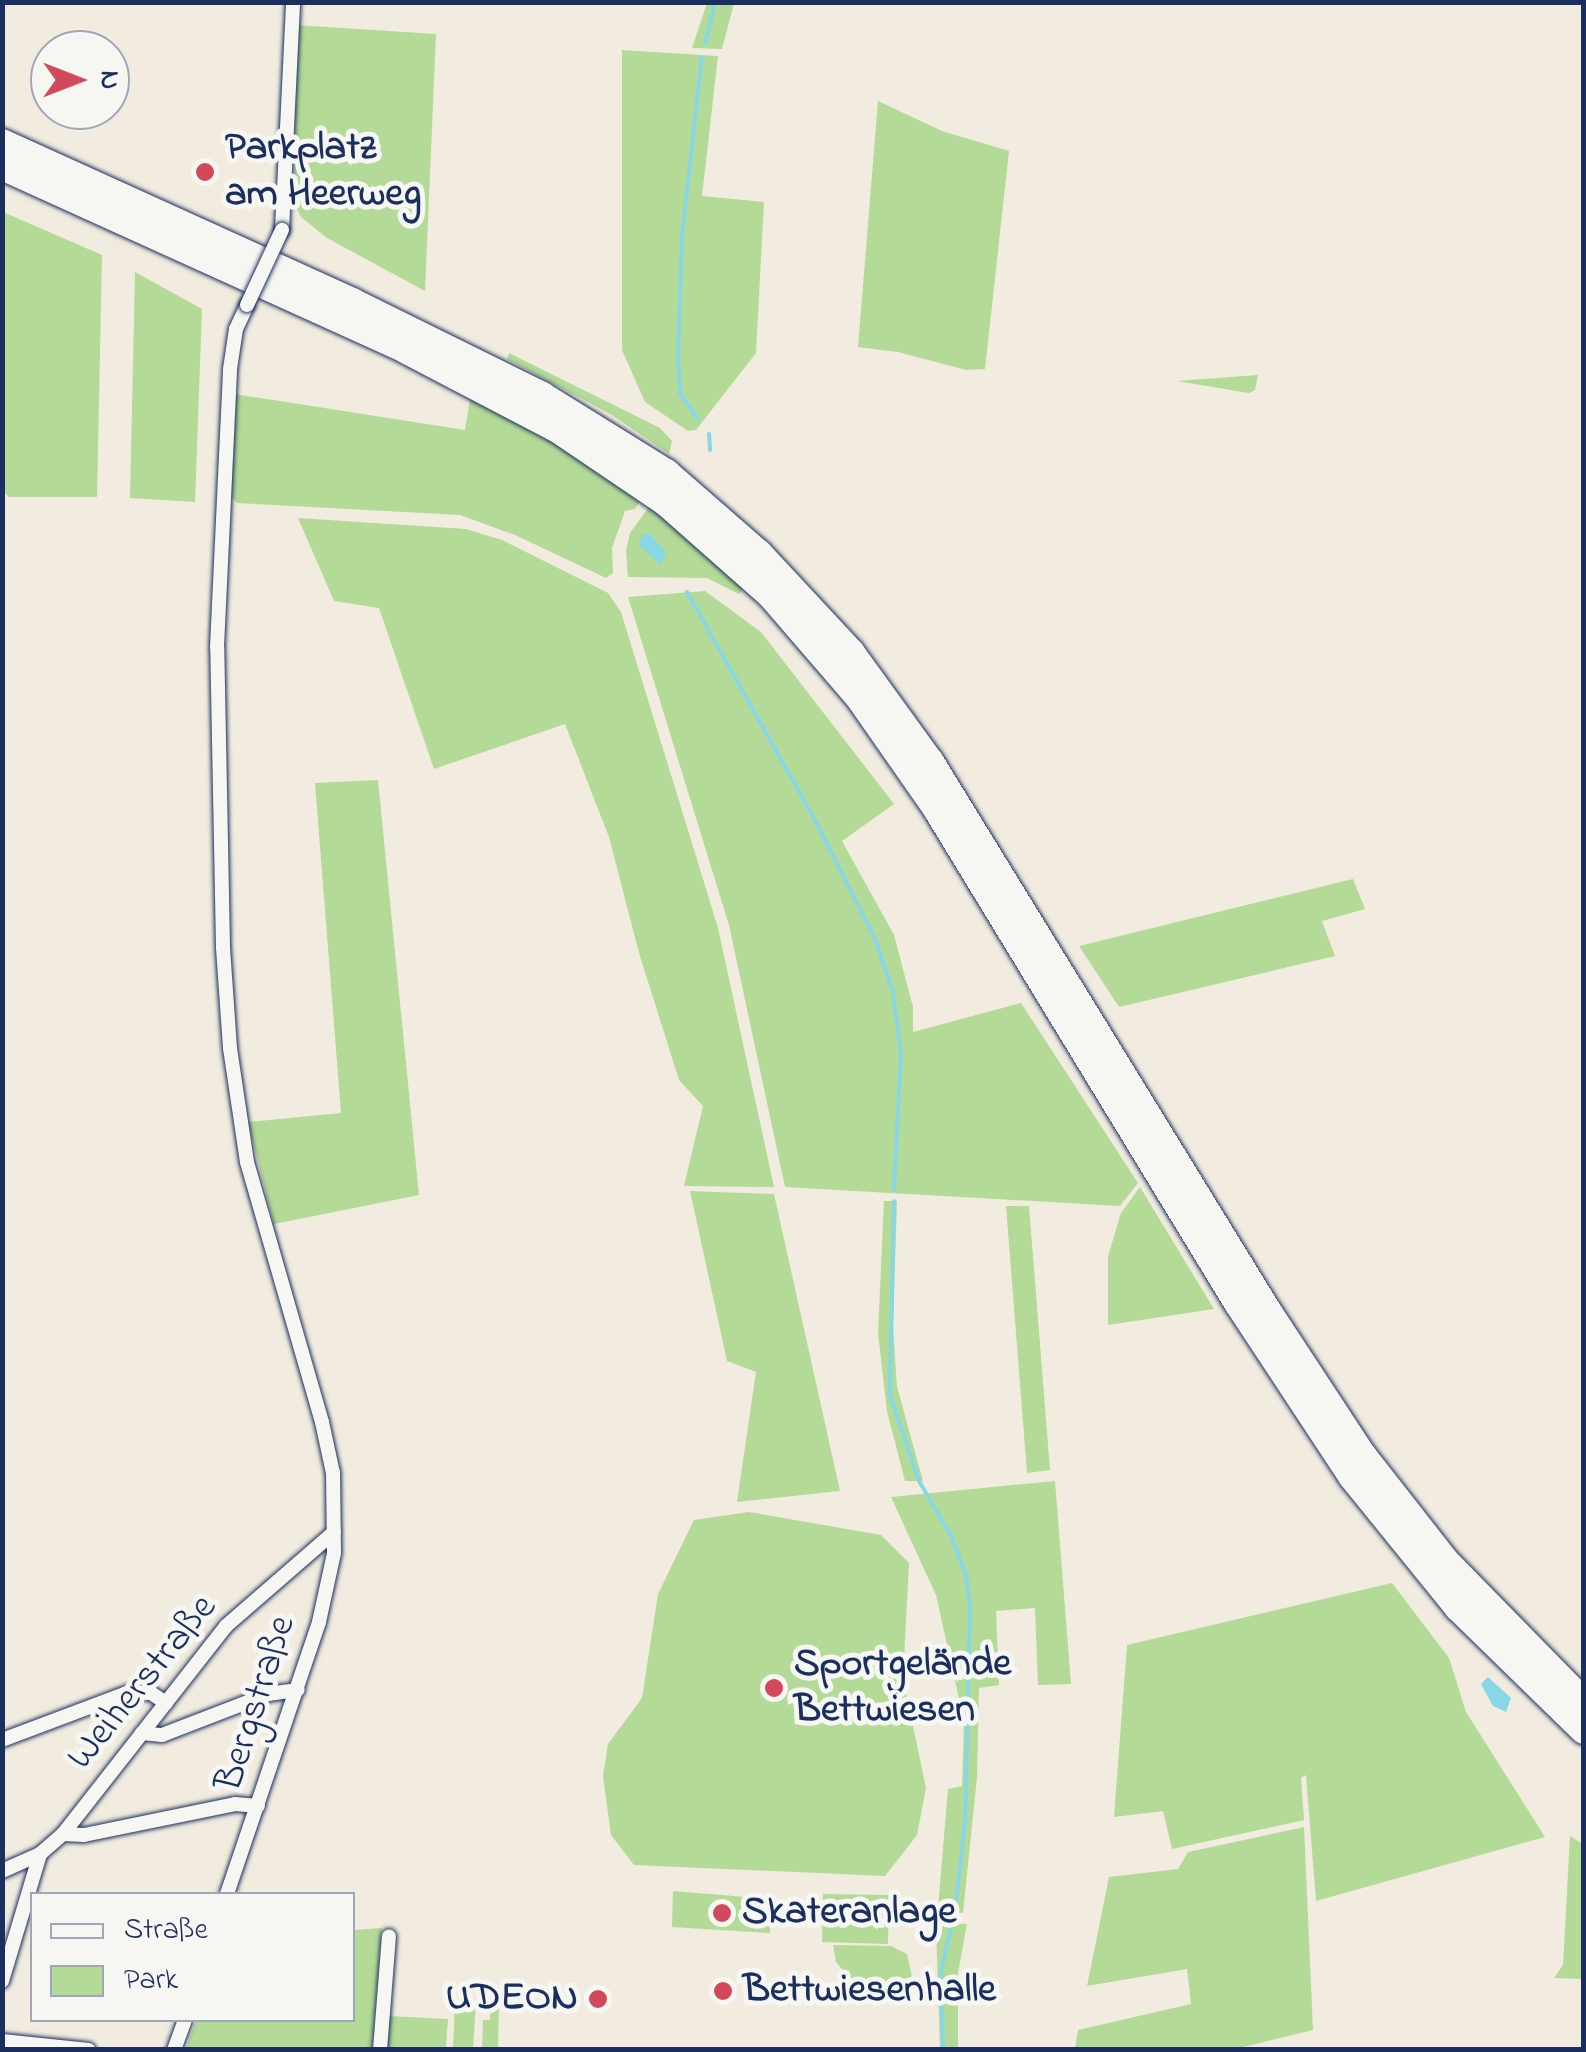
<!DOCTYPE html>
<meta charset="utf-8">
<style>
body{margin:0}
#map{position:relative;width:1586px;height:2052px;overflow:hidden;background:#f1ecdf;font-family:"Indie Flower",sans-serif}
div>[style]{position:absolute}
.green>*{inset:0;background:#b3da96}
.water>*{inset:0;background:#88d7e5}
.stream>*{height:4px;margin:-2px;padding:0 2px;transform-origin:2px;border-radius:2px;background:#88d7e5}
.roads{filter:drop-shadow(0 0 2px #1b2f5e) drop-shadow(0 0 2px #1b2f5e)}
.street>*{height:14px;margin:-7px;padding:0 7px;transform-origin:7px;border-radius:7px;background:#f6f6f2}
.highway>*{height:28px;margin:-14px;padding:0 14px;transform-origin:14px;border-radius:14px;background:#f6f6f2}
.bridges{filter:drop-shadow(0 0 2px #1b2f5e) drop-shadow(0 0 2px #1b2f5e)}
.street-bridge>*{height:14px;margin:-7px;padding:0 7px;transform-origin:7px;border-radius:7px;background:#f6f6f2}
.dots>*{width:28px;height:28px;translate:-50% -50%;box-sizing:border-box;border:5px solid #f6f6f2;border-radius:50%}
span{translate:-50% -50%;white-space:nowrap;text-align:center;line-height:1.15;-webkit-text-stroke:10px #f6f6f2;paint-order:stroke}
.poi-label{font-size:40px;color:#1b2f5e;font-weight:700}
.left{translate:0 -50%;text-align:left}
.right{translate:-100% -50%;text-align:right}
.street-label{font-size:40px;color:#1b2f5e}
.frame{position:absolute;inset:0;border:5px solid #1b2f5e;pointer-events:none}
.legend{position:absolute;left:30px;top:1892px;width:325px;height:130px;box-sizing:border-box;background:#f6f6f2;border:2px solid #9ea6b7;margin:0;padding:12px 18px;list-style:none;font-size:30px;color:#1b2f5e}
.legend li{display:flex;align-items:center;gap:20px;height:50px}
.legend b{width:50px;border:2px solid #9ea6b7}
.north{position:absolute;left:30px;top:30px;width:100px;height:100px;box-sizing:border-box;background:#f6f6f2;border:2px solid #9ea6b7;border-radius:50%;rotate:90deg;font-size:28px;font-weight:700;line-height:40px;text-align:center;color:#1b2f5e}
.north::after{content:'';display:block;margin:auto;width:35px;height:45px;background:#d1495b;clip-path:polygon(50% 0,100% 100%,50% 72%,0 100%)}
</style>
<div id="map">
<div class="green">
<i style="clip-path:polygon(707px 3px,734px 3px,722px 49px,692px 48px)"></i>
<i style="clip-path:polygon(296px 25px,436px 34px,425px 291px,327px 238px,301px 217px,294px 203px)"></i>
<i style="clip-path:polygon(622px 50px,718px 56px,702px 196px,764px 202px,756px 353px,696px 430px,688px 431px,645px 402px,622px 350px)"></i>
<i style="clip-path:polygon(878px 101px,942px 131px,1009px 151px,985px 369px,966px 370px,898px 352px,858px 347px)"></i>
<i style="clip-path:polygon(3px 212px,102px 255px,97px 497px,9px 497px,4px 492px)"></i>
<i style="clip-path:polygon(135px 272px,202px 309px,195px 502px,130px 498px)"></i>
<i style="clip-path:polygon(509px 353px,660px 428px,672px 441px,669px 454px,612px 415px,507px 359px)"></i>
<i style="clip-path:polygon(1258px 375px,1255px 390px,1249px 393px,1177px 381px)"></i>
<i style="clip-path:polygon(234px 394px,465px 430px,470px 399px,557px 444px,640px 501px,635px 509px,625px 511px,612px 548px,613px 573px,606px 578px,515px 535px,460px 515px,237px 503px,231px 496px)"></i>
<i style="clip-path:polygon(649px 507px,659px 515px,662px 512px,746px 586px,739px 594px,707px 578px,628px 577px,626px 551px,630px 533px)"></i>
<i style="clip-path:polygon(298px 518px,466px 529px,502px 540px,608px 593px,621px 612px,718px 928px,774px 1187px,684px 1186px,703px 1106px,679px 1080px,639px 953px,609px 837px,565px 724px,434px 769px,379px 608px,334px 601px)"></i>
<i style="clip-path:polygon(705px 591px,761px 632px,894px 804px,842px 841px,894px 935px,913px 1007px,913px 1032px,1021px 1003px,1138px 1183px,1120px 1206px,785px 1187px,729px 925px,628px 597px)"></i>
<i style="clip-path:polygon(378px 780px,419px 1195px,274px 1224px,248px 1122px,341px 1113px,315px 783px)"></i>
<i style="clip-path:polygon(1353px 879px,1365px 909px,1322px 921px,1335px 956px,1119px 1007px,1079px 946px)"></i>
<i style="clip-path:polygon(1140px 1187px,1214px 1309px,1108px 1325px,1108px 1256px,1121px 1213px)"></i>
<i style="clip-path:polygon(690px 1191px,774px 1194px,840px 1491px,737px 1502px,756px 1372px,727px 1361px)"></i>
<i style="clip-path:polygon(884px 1201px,897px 1201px,893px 1326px,897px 1387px,923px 1481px,905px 1481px,887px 1411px,878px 1333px)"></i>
<i style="clip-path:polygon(1006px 1206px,1029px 1206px,1050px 1470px,1027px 1473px)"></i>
<i style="clip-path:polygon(1055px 1481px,1071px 1684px,1038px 1685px,1035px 1608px,996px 1611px,999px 1685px,979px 1688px,977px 1777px,963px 1913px,938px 1908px,948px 1789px,962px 1786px,964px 1721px,936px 1595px,891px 1497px)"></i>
<i style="clip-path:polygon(749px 1512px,881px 1535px,909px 1563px,903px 1678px,926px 1788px,917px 1835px,885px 1876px,634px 1865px,611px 1835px,603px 1776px,608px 1744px,642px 1698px,658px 1594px,694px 1520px)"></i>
<i style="clip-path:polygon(1392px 1583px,1449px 1658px,1466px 1712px,1545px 1837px,1316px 1901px,1306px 1775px,1301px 1778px,1304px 1820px,1172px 1849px,1163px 1811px,1114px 1817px,1127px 1645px)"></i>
<i style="clip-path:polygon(1304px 1827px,1313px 2030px,1235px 2049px,1075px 2049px,1078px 2030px,1191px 2004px,1187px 1969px,1087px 1986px,1109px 1877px,1178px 1869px,1188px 1852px)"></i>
<i style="clip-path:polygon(1570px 1836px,1583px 1844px,1583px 1979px,1554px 1978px,1563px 1965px)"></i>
<i style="clip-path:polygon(673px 1891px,771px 1899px,770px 1933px,672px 1927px)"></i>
<i style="clip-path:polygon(823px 1894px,889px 1895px,888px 1944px,822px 1942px)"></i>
<i style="clip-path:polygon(946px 1923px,967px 1924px,958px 1973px,958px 2049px,940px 2049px,936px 1928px)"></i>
<i style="clip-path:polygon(382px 1928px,372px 2049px,186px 2049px,196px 2020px,352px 2020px,353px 1930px)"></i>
<i style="clip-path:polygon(833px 1945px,891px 1946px,907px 1954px,913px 1981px,901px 1987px,855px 1985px,836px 1962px)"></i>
<i style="clip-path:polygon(455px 2002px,476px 2003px,473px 2049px,453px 2049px)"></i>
<i style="clip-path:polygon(491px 2002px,499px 2002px,498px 2049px,482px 2049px,483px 2020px,490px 2020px)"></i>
<i style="clip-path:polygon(388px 2016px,448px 2019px,446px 2049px,385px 2050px)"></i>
</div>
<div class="water">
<i style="clip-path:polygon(643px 534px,650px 534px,666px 553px,660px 565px,639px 545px)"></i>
<i style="clip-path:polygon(1488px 1677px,1511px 1698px,1506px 1712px,1493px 1706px,1481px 1684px)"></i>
</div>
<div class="stream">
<i style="left:705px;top:44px;width:43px;rotate:-76.6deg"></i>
<i style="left:698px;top:419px;width:32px;rotate:-125deg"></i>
<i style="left:680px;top:393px;width:36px;rotate:-93deg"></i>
<i style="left:678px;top:357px;width:122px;rotate:-88.1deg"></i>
<i style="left:682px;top:235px;width:179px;rotate:-83.6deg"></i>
<i style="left:709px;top:434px;width:16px;rotate:86deg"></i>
<i style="left:687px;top:592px;width:261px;rotate:60.7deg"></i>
<i style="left:815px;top:820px;width:133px;rotate:63.2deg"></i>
<i style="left:875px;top:939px;width:56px;rotate:71.2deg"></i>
<i style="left:893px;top:992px;width:64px;rotate:82.8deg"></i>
<i style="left:901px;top:1055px;width:135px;rotate:93deg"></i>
<i style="left:894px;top:1201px;width:194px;rotate:91.2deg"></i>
<i style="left:890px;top:1395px;width:91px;rotate:71.4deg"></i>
<i style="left:919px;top:1481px;width:64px;rotate:59.8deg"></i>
<i style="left:951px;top:1536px;width:42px;rotate:69deg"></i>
<i style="left:966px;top:1575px;width:32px;rotate:83deg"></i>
<i style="left:970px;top:1607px;width:213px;rotate:91.3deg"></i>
<i style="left:965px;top:1820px;width:92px;rotate:96.3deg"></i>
<i style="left:943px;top:2050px;width:79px;rotate:-91.5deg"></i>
<i style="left:941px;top:1971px;width:49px;rotate:-77.1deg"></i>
</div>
<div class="roads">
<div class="street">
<i style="left:282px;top:230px;width:228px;rotate:-87.2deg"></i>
<i style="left:142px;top:1733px;width:20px;rotate:6deg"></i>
<i style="left:162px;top:1735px;width:114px;rotate:-21.1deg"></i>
<i style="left:268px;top:1694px;width:30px;rotate:-8deg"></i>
<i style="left:2px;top:1740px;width:137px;rotate:-20.6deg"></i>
<i style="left:130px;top:1692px;width:21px;rotate:3deg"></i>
<i style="left:151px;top:1693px;width:18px;rotate:34deg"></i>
<i style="left:63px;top:1834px;width:21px;rotate:3deg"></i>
<i style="left:84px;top:1835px;width:154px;rotate:-11.6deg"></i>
<i style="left:235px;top:1804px;width:23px;rotate:5deg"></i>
<i style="left:2px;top:1871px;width:42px;rotate:-24.1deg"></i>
<i style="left:40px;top:1854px;width:30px;rotate:-41deg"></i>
<i style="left:63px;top:1834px;width:264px;rotate:-51.9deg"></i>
<i style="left:226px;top:1626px;width:143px;rotate:-41deg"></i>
<i style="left:227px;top:1894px;width:287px;rotate:-71.3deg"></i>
<i style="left:319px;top:1622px;width:71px;rotate:-77.7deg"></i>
<i style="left:334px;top:1553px;width:80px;rotate:-90.7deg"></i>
<i style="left:333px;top:1473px;width:52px;rotate:-102.2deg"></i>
<i style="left:322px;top:1422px;width:271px;rotate:-106.1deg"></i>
<i style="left:247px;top:1162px;width:115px;rotate:-98.5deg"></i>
<i style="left:230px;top:1048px;width:101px;rotate:-94deg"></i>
<i style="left:223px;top:947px;width:300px;rotate:-91.1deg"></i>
<i style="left:217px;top:647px;width:278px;rotate:-87.3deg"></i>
<i style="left:230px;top:369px;width:40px;rotate:-81.5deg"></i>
<i style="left:236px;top:329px;width:26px;rotate:-65deg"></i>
<i style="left:2px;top:1981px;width:133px;rotate:-73.3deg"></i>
<i style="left:2px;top:2041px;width:87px;rotate:5.9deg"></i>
<i style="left:174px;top:2050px;width:32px;rotate:-70deg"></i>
<i style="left:380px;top:2050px;width:114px;rotate:-85.5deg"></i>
</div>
<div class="highway">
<i style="left:2px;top:143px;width:384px;rotate:24.4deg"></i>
<i style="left:352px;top:302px;width:212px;rotate:26.3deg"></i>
<i style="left:542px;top:396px;width:146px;rotate:31.8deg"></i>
<i style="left:666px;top:473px;width:123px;rotate:41.1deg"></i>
<i style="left:759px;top:554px;width:135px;rotate:47.1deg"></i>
<i style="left:851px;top:653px;width:135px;rotate:54.1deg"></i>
<i style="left:930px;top:762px;width:646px;rotate:58.43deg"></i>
<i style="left:1268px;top:1312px;width:171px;rotate:56.7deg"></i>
<i style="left:1362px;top:1455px;width:136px;rotate:51.9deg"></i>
<i style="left:1446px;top:1562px;width:197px;rotate:45.6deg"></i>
<i style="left:2px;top:166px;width:445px;rotate:24.4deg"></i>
<i style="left:407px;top:350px;width:170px;rotate:27.6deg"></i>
<i style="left:558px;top:429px;width:130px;rotate:34.1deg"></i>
<i style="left:666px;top:502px;width:140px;rotate:41.5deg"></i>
<i style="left:771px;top:595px;width:135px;rotate:49.2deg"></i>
<i style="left:859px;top:697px;width:136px;rotate:55.1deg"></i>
<i style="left:937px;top:809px;width:578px;rotate:58.65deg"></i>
<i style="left:1238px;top:1303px;width:207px;rotate:56.6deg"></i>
<i style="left:1352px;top:1476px;width:169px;rotate:51deg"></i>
<i style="left:1458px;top:1607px;width:176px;rotate:44.3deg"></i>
</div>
</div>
<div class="bridges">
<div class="street-bridge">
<i style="left:247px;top:305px;width:83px;rotate:-65deg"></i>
</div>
</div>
<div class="dots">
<i style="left:205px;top:172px;background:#d1495b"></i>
<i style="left:774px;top:1688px;background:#d1495b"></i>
<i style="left:722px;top:1913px;background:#d1495b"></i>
<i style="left:723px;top:1991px;background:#d1495b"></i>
<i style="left:598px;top:1999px;background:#d1495b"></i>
</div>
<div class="poi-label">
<span class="left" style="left:225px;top:172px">Parkplatz<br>am Heerweg</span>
<span class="left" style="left:794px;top:1688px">Sportgelände<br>Bettwiesen</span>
<span class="left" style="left:742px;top:1913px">Skateranlage</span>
<span class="left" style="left:743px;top:1991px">Bettwiesenhalle</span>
<span class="right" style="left:578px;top:1999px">UDEON</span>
</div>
<div class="street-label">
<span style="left:143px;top:1683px;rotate:-51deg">Weiherstraße</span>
<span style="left:257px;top:1704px;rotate:-72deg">Bergstraße</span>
</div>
<div class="frame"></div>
<ul class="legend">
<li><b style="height:12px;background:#f6f6f2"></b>Straße</li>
<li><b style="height:28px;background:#b3da96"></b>Park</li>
</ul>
<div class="north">N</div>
</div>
